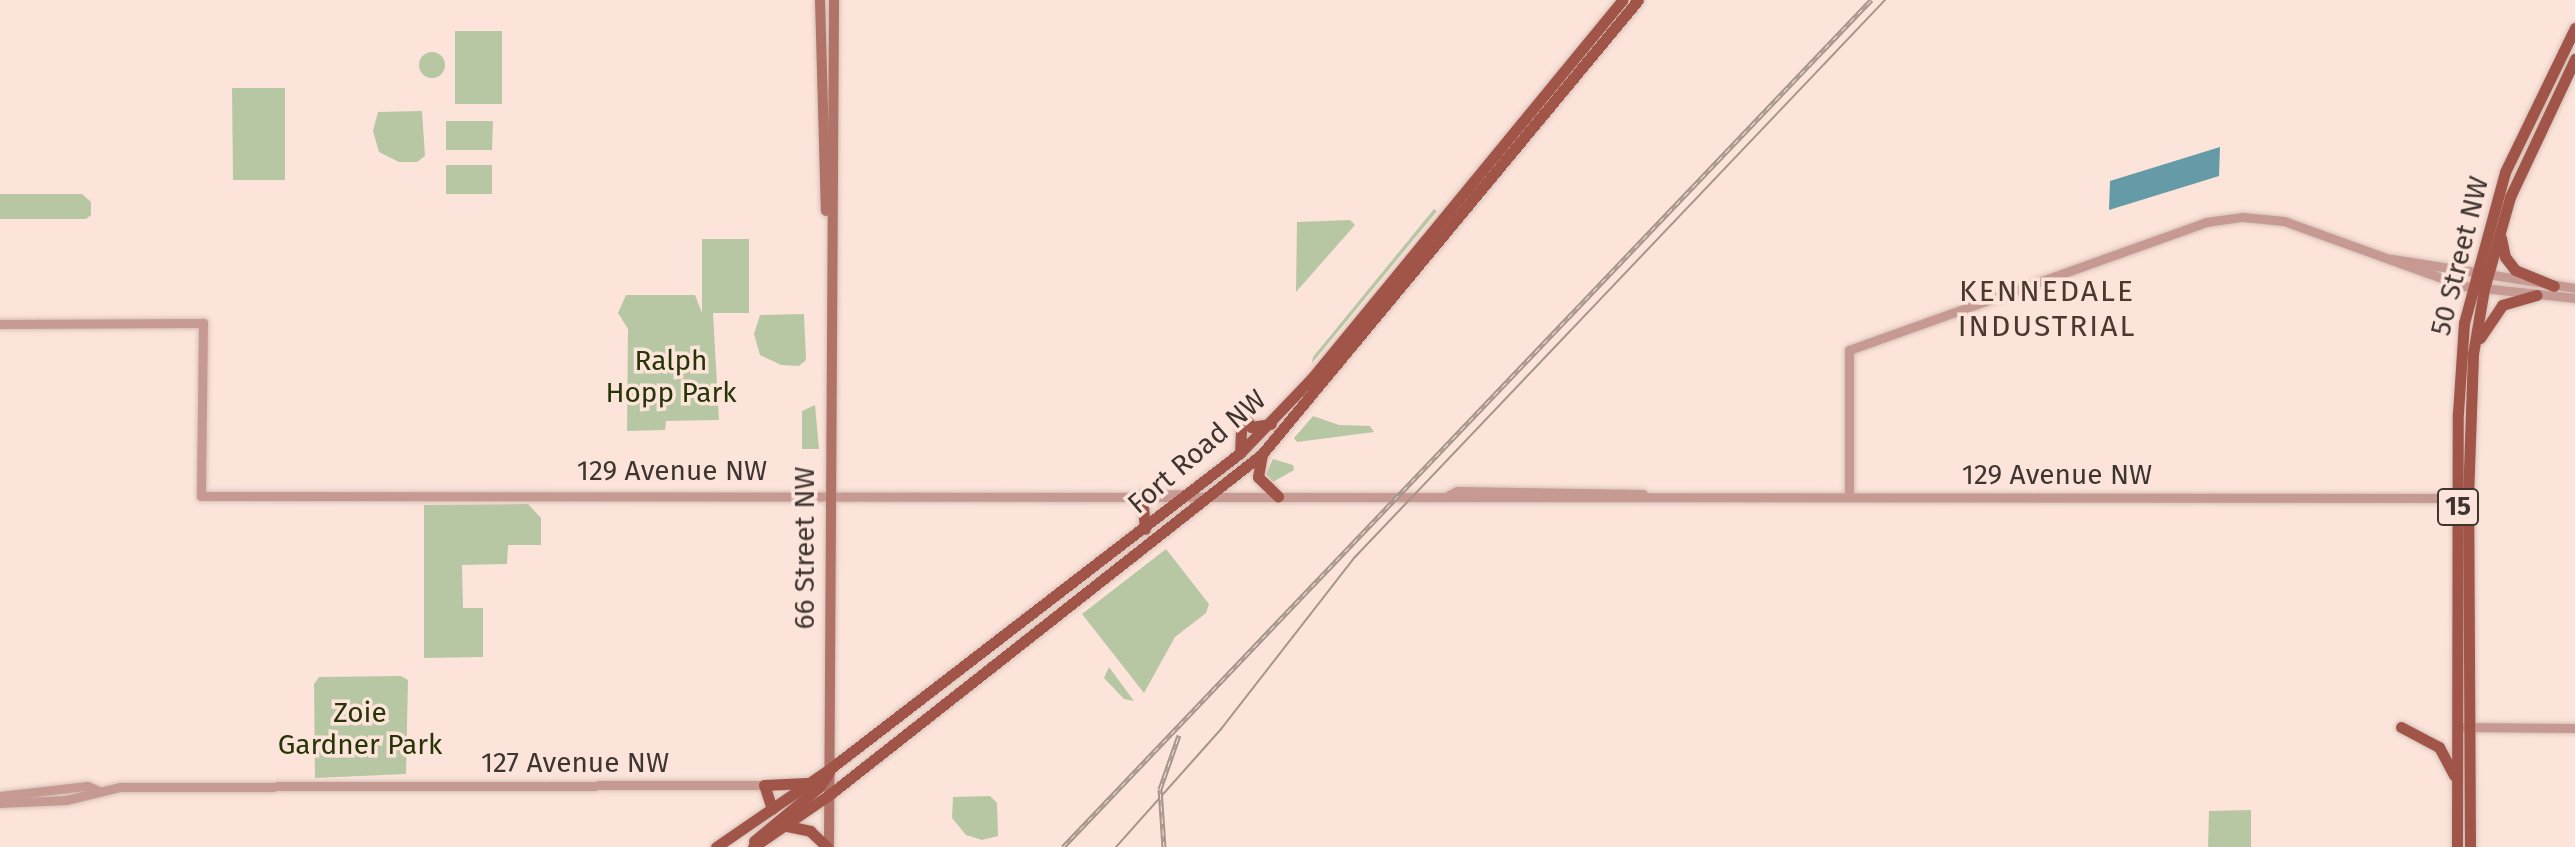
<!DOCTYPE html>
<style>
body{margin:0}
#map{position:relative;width:2575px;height:847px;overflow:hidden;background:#fce4da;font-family:"Fira Sans",sans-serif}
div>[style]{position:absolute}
.green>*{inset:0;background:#b7c7a4}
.round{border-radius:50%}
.water>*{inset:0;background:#649ba7}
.roads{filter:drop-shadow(0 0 2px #d6c1b8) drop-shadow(0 0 2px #d6c1b8)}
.tertiary>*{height:9px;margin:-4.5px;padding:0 4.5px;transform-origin:4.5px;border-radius:4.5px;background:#c69a92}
.secondary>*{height:10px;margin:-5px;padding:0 5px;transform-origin:5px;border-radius:5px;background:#b17267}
.primary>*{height:11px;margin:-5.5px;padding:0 5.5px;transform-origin:5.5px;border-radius:5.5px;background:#a15548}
.tram>*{height:2px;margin:-1px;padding:0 1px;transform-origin:1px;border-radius:1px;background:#a6958d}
.rail>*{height:5px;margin-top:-2.5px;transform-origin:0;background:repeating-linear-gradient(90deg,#fce4da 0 6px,#a6958d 0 12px);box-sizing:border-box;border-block:2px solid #a6958d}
span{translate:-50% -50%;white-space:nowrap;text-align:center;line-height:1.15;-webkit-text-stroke:7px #fce4da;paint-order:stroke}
.shield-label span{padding:2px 6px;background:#fce4da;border:2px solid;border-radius:6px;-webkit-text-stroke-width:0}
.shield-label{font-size:26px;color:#3e3531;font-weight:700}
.street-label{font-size:28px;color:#3e3531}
.park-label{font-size:28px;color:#253505}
.neighbourhood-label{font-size:30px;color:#4b3931;letter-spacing:2px}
</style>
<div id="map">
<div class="green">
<i style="clip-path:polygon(455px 31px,502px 31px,502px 104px,455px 104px)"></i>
<i class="round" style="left:419px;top:52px;width:26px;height:26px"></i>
<i style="clip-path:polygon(232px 88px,285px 88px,285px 180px,233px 180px)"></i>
<i style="clip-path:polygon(422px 111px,425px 156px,417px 162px,399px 162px,379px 152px,373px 131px,378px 112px)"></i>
<i style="clip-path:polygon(446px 121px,493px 121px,492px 150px,446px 150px)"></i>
<i style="clip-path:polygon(446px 165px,492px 165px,492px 194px,446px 194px)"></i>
<i style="clip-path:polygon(0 194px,82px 194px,91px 202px,91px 215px,86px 219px,0 219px)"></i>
<i style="clip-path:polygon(1434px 209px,1437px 211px,1312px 363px,1313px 357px)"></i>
<i style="clip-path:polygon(1350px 220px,1355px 225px,1296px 292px,1297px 222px)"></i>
<i style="clip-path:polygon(702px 239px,749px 239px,749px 313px,713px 313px,719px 420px,666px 421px,665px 430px,627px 431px,628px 329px,618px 313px,626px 295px,695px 295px,702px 313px)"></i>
<i style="clip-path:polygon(804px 314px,806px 360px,799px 366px,781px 365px,760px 355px,754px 334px,760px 315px)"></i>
<i style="clip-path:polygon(815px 405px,819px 449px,802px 449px,802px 411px)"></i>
<i style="clip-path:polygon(1313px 416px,1339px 425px,1370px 426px,1374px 432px,1297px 442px,1294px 438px)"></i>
<i style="clip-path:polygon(1273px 459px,1293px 465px,1294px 470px,1273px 482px,1266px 474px)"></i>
<i style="clip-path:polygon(528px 504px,541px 518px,541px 545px,508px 545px,507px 564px,462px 565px,463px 608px,483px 608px,483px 657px,424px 658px,424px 505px)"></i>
<i style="clip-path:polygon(1166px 549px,1209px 604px,1206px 613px,1175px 637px,1144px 693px,1082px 614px)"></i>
<i style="clip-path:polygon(1109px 667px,1134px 701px,1124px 699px,1104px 678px)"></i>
<i style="clip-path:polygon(401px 676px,408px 680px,406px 774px,315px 778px,314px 684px,319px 677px)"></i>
<i style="clip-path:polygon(990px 796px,997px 803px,998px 836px,982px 840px,966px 835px,952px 818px,953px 797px)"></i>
<i style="clip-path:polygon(2251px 810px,2251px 847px,2208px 847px,2209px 811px)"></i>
</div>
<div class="water">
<i style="clip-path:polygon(2220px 147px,2219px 176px,2109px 210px,2110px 181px)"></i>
</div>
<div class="roads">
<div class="tertiary">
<i style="left:2392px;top:259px;width:185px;rotate:9deg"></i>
<i style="left:0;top:324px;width:203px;rotate:-0.3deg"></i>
<i style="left:203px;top:323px;width:173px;rotate:90.7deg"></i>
<i style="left:201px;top:496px;width:2262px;rotate:0.05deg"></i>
<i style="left:1142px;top:495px;width:39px;rotate:-1deg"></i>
<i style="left:1449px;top:495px;width:9px;rotate:-27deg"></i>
<i style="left:1457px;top:491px;width:186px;rotate:0.9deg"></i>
<i style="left:1849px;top:496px;width:146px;rotate:-90deg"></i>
<i style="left:1849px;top:350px;width:379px;rotate:-19.7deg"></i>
<i style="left:2206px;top:222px;width:37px;rotate:-8deg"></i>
<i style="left:2243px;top:217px;width:41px;rotate:5.6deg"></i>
<i style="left:2284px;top:221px;width:191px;rotate:19.9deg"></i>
<i style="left:2464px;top:286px;width:112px;rotate:6.2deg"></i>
<i style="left:2457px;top:727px;width:118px;rotate:0.5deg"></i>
<i style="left:0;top:796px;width:88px;rotate:-6.6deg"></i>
<i style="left:87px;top:786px;width:11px;rotate:22deg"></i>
<i style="left:0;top:803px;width:66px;rotate:-2.6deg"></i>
<i style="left:66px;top:800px;width:56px;rotate:-13.5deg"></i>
<i style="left:120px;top:787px;width:644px;rotate:-0.18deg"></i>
</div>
<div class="secondary">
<i style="left:820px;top:0;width:211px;rotate:88.4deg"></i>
<i style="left:829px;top:847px;width:847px;rotate:-89.66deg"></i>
</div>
<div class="primary">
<i style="left:2501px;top:238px;width:19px;rotate:78deg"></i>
<i style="left:2505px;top:257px;width:16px;rotate:52deg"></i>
<i style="left:2515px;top:270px;width:42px;rotate:22.3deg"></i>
<i style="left:2480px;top:338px;width:40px;rotate:-56deg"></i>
<i style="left:2502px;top:305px;width:36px;rotate:-16deg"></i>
<i style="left:1243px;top:412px;width:17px;rotate:62deg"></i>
<i style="left:1251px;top:427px;width:20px;rotate:-9deg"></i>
<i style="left:1240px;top:453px;width:43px;rotate:-87.3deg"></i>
<i style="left:1262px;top:454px;width:23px;rotate:100deg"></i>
<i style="left:1258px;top:477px;width:28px;rotate:44deg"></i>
<i style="left:1142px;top:495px;width:34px;rotate:85deg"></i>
<i style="left:2401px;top:727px;width:43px;rotate:27.8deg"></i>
<i style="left:2439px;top:747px;width:32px;rotate:62deg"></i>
<i style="left:772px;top:809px;width:25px;rotate:-108deg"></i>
<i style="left:764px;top:785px;width:42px;rotate:-2.7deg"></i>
<i style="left:787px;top:826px;width:24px;rotate:12deg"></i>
<i style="left:810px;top:831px;width:23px;rotate:43deg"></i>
<i style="left:754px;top:841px;width:85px;rotate:-39.7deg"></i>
<i style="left:819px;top:787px;width:18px;rotate:-56deg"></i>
<i style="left:716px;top:847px;width:140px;rotate:-34.5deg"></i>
<i style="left:831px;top:768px;width:516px;rotate:-37.6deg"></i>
<i style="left:1240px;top:453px;width:104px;rotate:-46.2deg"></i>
<i style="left:1312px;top:378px;width:489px;rotate:-50.6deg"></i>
<i style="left:753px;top:847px;width:92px;rotate:-34.4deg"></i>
<i style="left:829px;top:795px;width:551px;rotate:-38.22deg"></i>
<i style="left:1262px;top:454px;width:589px;rotate:-50.37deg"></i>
<i style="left:2457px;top:847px;width:434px;rotate:-89.9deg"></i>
<i style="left:2458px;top:413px;width:90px;rotate:-86.2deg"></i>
<i style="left:2464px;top:323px;width:156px;rotate:-74.8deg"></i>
<i style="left:2505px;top:172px;width:160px;rotate:-64.1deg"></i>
<i style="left:2470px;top:847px;width:349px;rotate:-90.3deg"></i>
<i style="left:2468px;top:498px;width:144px;rotate:-88deg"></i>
<i style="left:2473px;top:354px;width:66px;rotate:-80.4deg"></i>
<i style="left:2484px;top:289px;width:96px;rotate:-74.2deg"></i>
<i style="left:2510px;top:197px;width:153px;rotate:-64.8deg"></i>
</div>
</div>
<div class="tram">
<i style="left:1116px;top:847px;width:158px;rotate:-48.3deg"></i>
<i style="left:1221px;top:729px;width:218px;rotate:-52.1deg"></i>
<i style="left:1355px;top:557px;width:769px;rotate:-46.42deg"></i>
</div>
<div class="rail">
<i style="left:1063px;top:847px;width:1171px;rotate:-46.35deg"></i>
<i style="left:1164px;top:847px;width:58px;rotate:-93.9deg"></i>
<i style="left:1160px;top:789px;width:57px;rotate:-70.6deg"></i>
</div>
<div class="shield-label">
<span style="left:2458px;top:507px">15</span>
</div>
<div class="street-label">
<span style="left:2460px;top:256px;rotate:-76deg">50 Street NW</span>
<span style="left:1197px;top:452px;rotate:-41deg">Fort Road NW</span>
<span style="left:672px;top:471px">129 Avenue NW</span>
<span style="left:2057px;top:475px">129 Avenue NW</span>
<span style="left:805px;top:548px;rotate:-90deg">66 Street NW</span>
<span style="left:575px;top:763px">127 Avenue NW</span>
</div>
<div class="park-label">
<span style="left:671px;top:377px">Ralph<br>Hopp Park</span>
<span style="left:360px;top:729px">Zoie<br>Gardner Park</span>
</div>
<div class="neighbourhood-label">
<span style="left:2047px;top:308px">KENNEDALE<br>INDUSTRIAL</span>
</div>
</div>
